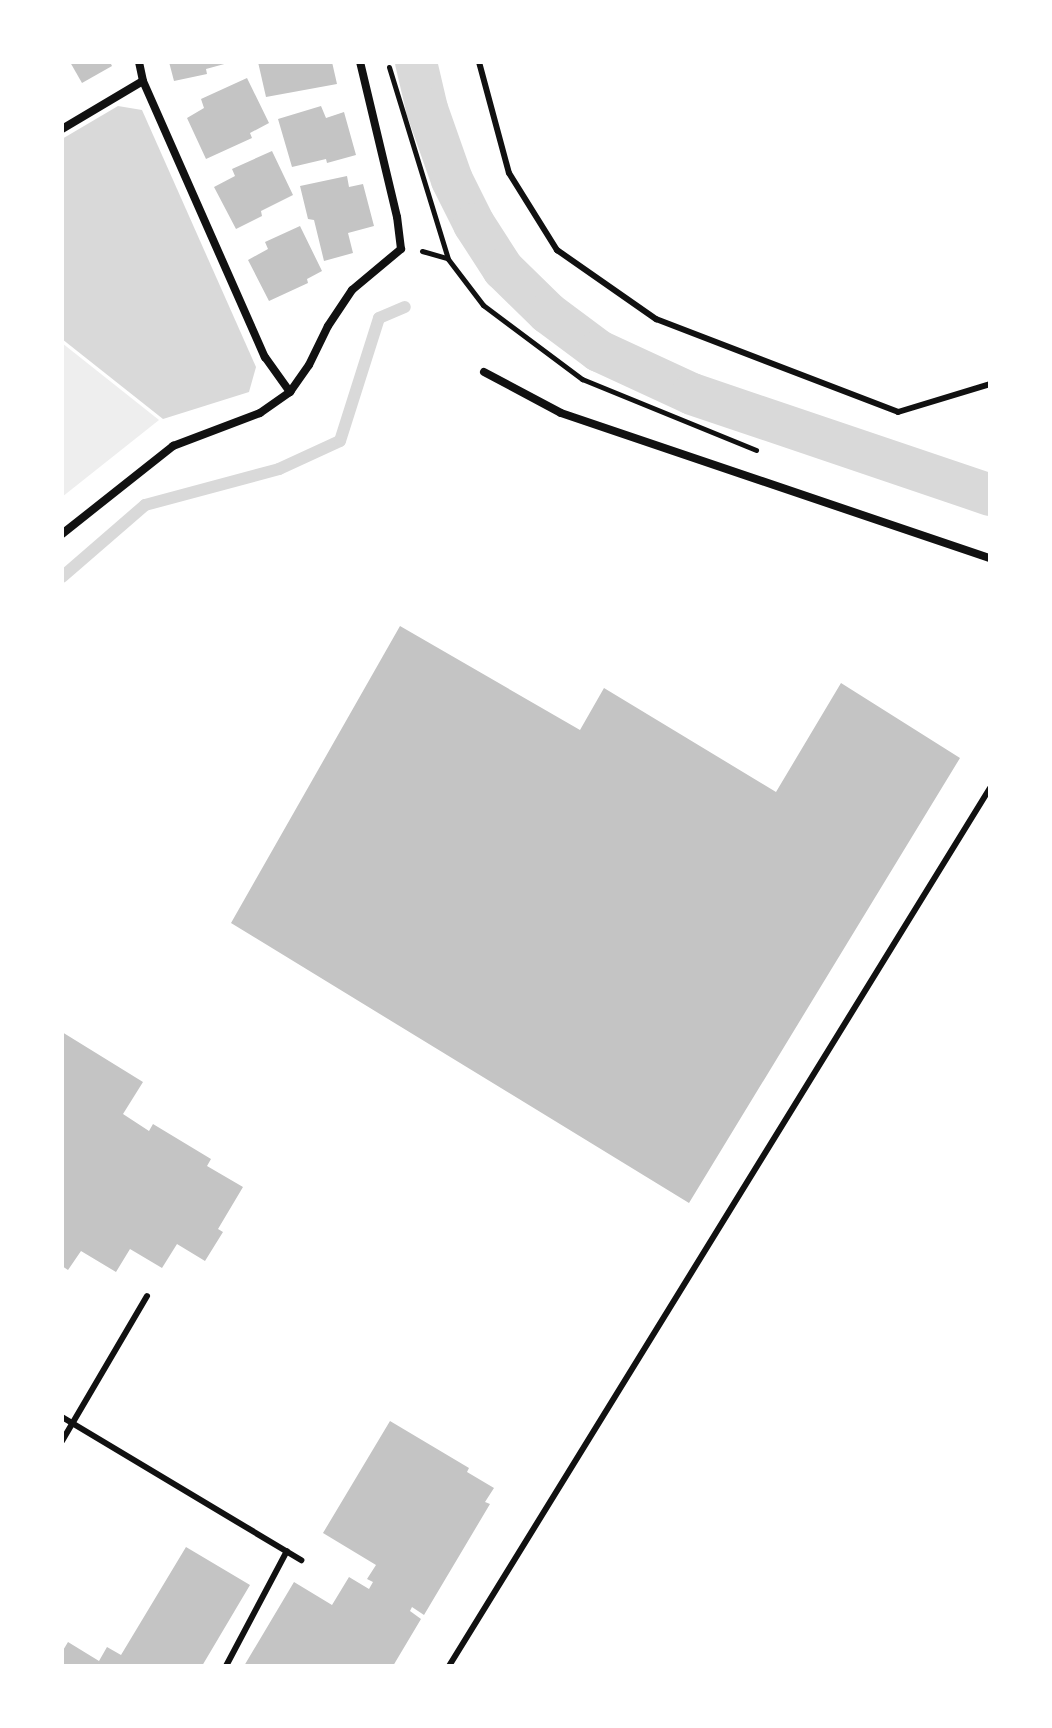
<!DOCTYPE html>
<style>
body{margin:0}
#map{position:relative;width:1052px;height:1728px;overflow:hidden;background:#fff;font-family:Merriweather,serif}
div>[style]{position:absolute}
.green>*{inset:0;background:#eee}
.water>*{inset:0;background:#d9d9d9}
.stream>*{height:12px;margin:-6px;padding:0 6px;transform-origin:6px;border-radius:6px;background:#d9d9d9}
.canal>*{height:42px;margin:-21px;padding:0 21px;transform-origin:21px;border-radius:21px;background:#d9d9d9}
.building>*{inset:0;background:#c4c4c4}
.path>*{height:5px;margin:-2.5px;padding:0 2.5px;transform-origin:2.5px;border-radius:2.5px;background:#111}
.service>*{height:6px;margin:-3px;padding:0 3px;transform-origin:3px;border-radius:3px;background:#111}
.minor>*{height:8px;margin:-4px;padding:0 4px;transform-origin:4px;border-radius:4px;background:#111}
span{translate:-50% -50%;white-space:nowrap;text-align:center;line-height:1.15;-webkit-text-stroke:8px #fff;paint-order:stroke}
.frame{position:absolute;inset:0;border:64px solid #fff;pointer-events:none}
</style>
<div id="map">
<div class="green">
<i style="clip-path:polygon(62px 343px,159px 420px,62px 497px)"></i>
</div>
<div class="water">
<i style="clip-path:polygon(118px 106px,142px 110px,256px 367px,249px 392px,163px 419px,62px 339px,62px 139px)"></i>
</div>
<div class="stream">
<i style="left:62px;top:577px;width:110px;rotate:-40.9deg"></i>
<i style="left:145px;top:505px;width:139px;rotate:-15deg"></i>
<i style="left:279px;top:469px;width:67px;rotate:-24.7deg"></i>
<i style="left:340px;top:441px;width:129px;rotate:-72.4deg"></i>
<i style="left:379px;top:318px;width:28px;rotate:-23deg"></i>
</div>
<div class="canal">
<i style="left:416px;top:62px;width:48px;rotate:76.8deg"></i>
<i style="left:427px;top:109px;width:75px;rotate:70.6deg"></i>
<i style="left:452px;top:180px;width:49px;rotate:63.4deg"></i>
<i style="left:474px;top:224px;width:54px;rotate:57.2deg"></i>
<i style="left:503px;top:269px;width:63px;rotate:44.4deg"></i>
<i style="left:548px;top:313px;width:64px;rotate:36.7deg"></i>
<i style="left:599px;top:351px;width:102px;rotate:24.8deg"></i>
<i style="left:692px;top:394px;width:315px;rotate:18.7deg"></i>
</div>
<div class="building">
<i style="clip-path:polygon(70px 62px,110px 62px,112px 66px,82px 83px)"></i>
<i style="clip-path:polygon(169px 62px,228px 62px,228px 63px,206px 69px,207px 74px,174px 81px)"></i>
<i style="clip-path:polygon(258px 62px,332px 62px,337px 84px,266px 97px)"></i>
<i style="clip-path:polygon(247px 78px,269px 123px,250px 133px,252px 138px,206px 159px,187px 118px,204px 108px,201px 99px)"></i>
<i style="clip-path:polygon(321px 106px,326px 118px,344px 112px,356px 155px,327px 163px,326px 159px,292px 167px,278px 119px)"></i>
<i style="clip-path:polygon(272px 151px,293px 195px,261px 211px,262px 216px,236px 229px,214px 187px,235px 176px,232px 169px)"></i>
<i style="clip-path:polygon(347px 176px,349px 187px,363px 184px,374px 226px,348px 233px,353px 253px,324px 261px,314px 220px,308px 219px,300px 186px)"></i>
<i style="clip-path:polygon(300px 226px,322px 271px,307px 279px,308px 283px,269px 301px,248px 260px,268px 249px,265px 242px)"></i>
<i style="clip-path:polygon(400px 626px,580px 730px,604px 688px,776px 792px,841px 683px,960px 758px,689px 1203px,231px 923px)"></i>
<i style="clip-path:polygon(62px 1032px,143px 1082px,123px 1114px,149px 1131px,153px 1124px,211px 1159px,207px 1166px,243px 1187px,218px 1229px,223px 1232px,205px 1261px,177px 1244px,162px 1268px,130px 1249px,116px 1272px,81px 1251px,68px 1270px,62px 1266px)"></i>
<i style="clip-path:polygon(390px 1421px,469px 1468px,467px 1472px,494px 1488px,485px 1502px,490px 1504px,424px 1615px,412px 1607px,410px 1611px,421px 1619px,393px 1666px,244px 1666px,294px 1582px,332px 1605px,349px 1577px,369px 1589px,373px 1582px,367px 1579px,376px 1565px,323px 1533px)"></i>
<i style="clip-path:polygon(186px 1547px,250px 1585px,202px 1666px,62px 1666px,62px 1652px,68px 1642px,99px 1661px,107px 1647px,121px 1655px)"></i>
</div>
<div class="path">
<i style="left:389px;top:67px;width:201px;rotate:72.9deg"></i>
<i style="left:448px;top:259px;width:58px;rotate:52.7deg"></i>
<i style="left:483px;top:305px;width:124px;rotate:36.8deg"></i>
<i style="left:582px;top:379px;width:188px;rotate:22.2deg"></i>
<i style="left:422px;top:251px;width:26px;rotate:16deg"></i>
</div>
<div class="service">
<i style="left:479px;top:62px;width:115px;rotate:74.9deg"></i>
<i style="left:509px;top:173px;width:91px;rotate:58.1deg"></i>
<i style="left:557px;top:250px;width:121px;rotate:34.9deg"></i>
<i style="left:656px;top:319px;width:259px;rotate:21deg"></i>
<i style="left:898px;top:412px;width:96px;rotate:-16.9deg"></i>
<i style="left:62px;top:1417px;width:279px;rotate:30.9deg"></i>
<i style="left:62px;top:1441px;width:168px;rotate:-59.6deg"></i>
<i style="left:226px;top:1666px;width:130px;rotate:-62.1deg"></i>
<i style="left:449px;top:1666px;width:1031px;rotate:-58.36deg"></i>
</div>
<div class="minor">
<i style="left:139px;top:62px;width:19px;rotate:78deg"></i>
<i style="left:143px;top:81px;width:302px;rotate:66.2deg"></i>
<i style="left:265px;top:357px;width:43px;rotate:54.5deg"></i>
<i style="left:62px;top:129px;width:94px;rotate:-30.7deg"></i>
<i style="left:484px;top:372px;width:87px;rotate:28deg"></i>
<i style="left:561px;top:413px;width:453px;rotate:18.7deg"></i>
<i style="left:62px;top:534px;width:142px;rotate:-38.4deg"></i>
<i style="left:173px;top:446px;width:93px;rotate:-20.8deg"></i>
<i style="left:260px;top:413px;width:37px;rotate:-35deg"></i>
<i style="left:290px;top:392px;width:33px;rotate:-55deg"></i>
<i style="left:309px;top:365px;width:43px;rotate:-64deg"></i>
<i style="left:328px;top:326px;width:43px;rotate:-56.3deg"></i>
<i style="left:352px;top:290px;width:64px;rotate:-39.9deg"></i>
<i style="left:401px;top:249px;width:32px;rotate:-97deg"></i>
<i style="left:397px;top:217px;width:159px;rotate:-103.4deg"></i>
</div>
<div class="frame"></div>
</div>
